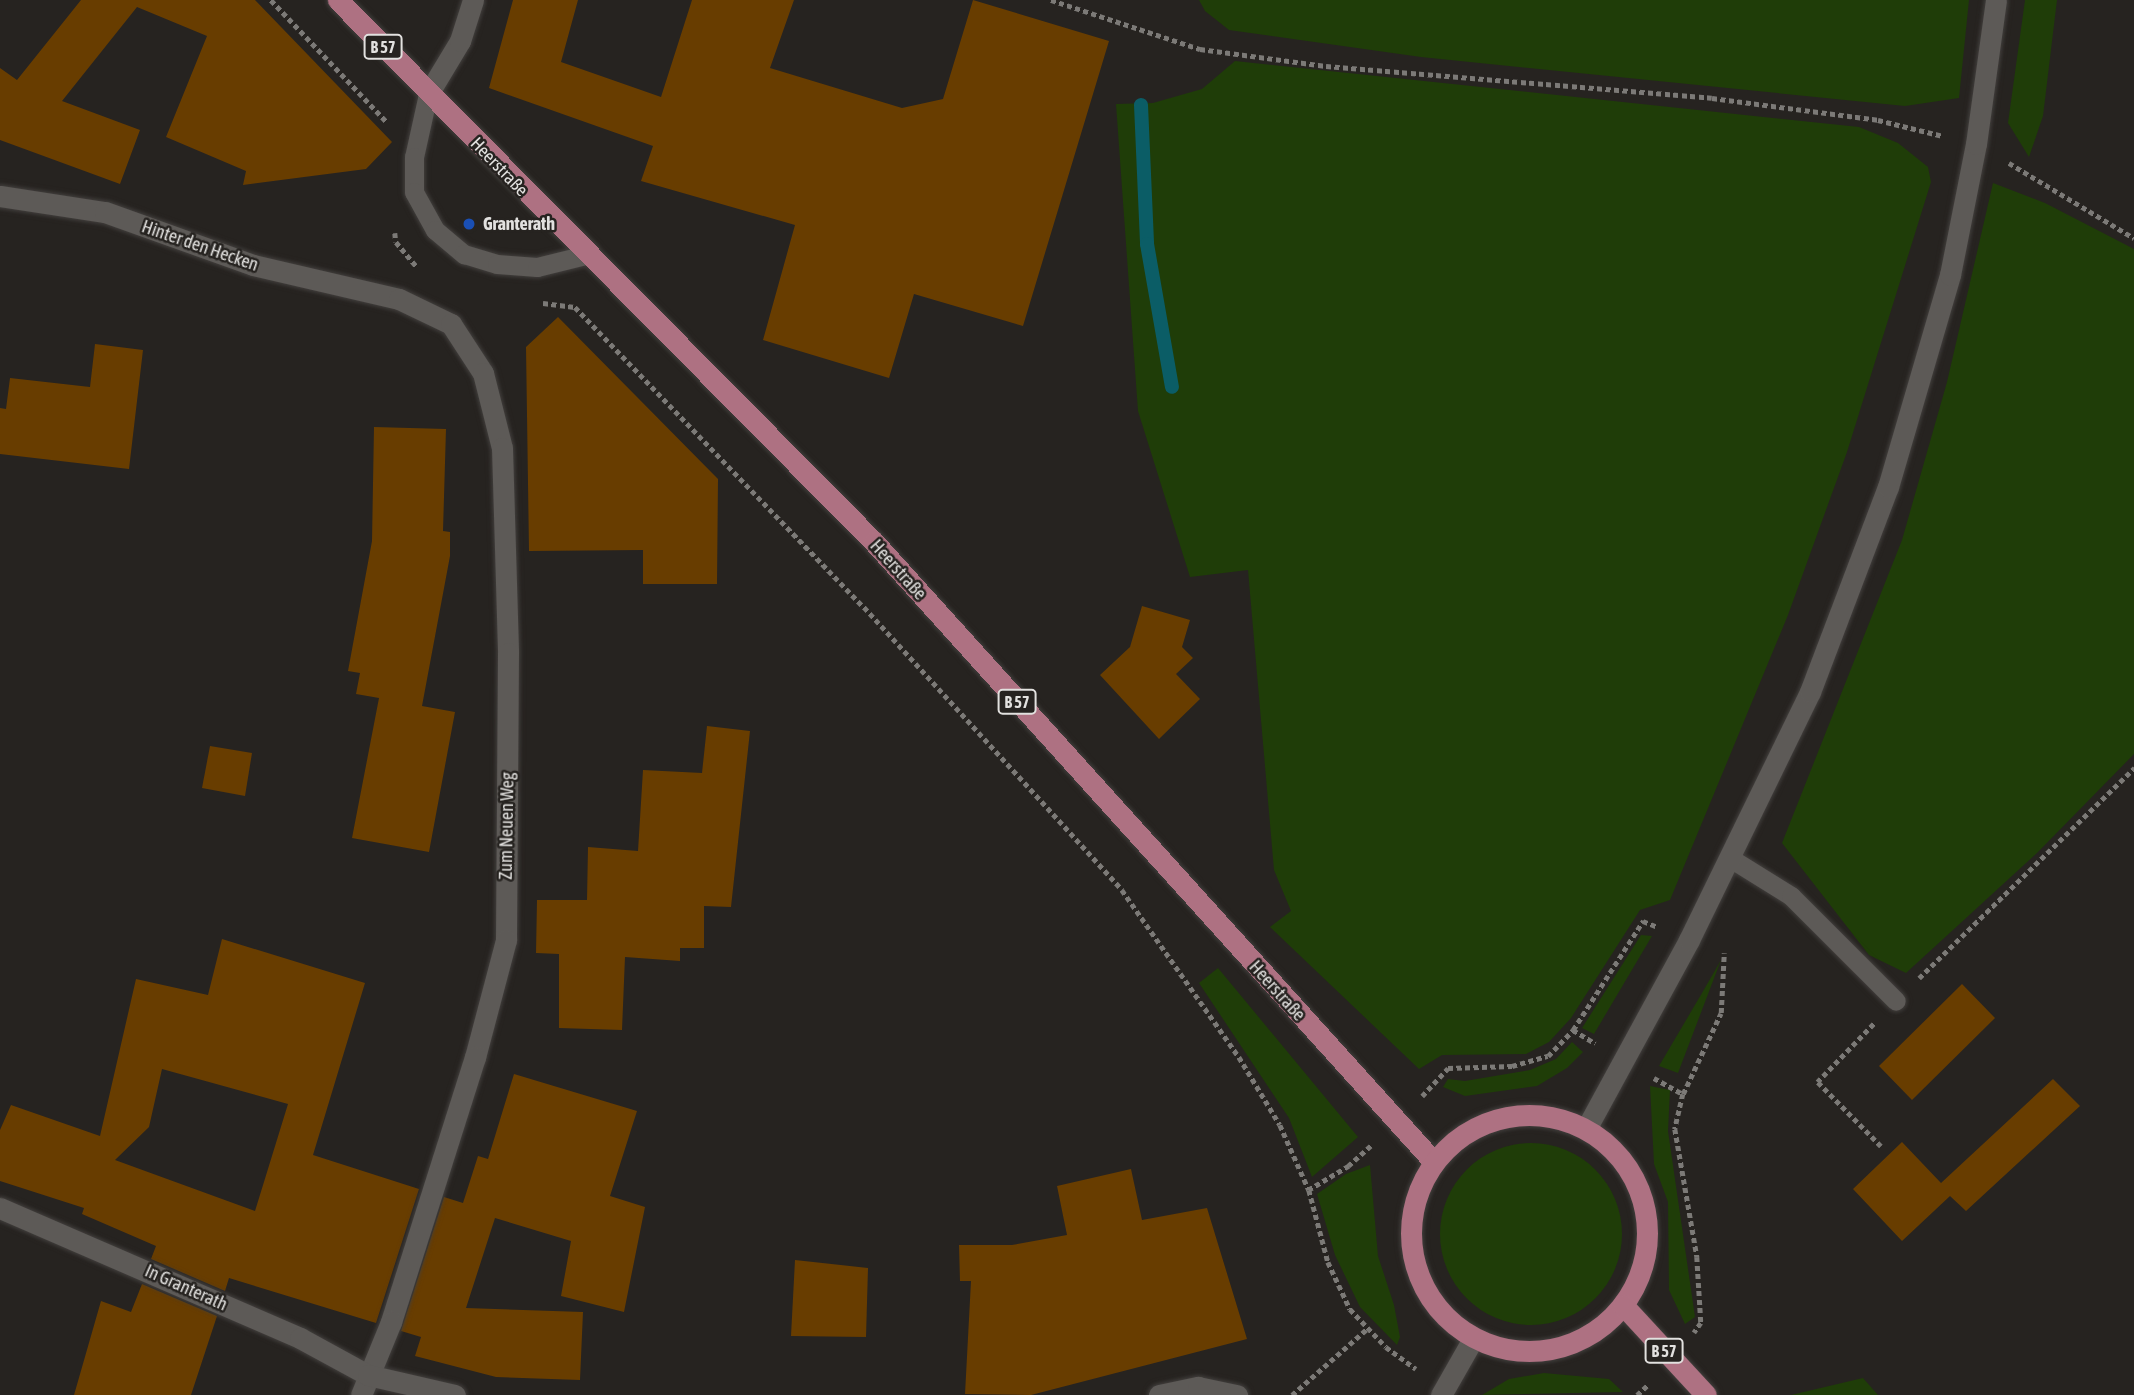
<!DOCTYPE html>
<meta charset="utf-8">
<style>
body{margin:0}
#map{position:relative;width:2134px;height:1395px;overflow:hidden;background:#262320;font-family:"Asap Condensed",sans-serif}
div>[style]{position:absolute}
.green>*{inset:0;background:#1f3d08}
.round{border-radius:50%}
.stream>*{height:14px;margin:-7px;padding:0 7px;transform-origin:7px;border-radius:7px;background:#0b5d66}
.building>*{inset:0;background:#683d00}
.path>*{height:4.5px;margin-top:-2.25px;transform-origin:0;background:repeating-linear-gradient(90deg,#7c7a77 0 5px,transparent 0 8.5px)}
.roads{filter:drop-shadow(0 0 2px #423f3d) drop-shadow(0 0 2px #423f3d)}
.lane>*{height:19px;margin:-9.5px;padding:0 9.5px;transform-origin:9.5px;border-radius:9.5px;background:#5d5a57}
.street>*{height:21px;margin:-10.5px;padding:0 10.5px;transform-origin:10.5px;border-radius:10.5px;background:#5d5a57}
.secondary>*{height:21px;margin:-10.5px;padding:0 10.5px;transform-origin:10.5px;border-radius:10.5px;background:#5d5a57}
.primary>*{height:21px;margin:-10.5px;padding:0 10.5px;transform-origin:10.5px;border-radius:10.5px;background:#ae7182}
.primary>.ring{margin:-10.5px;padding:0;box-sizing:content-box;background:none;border:21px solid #ae7182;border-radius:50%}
.dots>*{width:19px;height:19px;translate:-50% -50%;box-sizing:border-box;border:4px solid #262320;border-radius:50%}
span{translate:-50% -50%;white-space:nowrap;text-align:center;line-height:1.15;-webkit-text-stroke:5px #262320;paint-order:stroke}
.shield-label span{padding:2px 5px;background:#262320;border:2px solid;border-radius:5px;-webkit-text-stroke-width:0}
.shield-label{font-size:16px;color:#e2e1df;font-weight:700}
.street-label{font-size:18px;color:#e2e1df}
.poi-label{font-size:18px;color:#e2e1df;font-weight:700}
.left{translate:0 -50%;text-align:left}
</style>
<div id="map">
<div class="green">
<i style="clip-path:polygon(1199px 0,1969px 0,1959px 98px,1905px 106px,1421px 57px,1229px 30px,1205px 11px)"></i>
<i style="clip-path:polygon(2025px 0,2057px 0,2043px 116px,2029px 157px,2008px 123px)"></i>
<i style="clip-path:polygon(1235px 61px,1859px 127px,1898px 143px,1928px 167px,1931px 182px,1847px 452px,1788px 615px,1670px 900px,1640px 910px,1571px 1018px,1549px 1042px,1526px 1054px,1442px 1055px,1419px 1069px,1270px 927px,1291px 911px,1274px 870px,1248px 570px,1190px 577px,1138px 411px,1116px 104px,1153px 103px,1202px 89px)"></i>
<i style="clip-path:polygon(1993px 183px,2045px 203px,2134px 249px,2134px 754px,2037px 853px,1906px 973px,1869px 955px,1782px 843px,1902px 540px,1947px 382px)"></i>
<i style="clip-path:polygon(1641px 935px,1652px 936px,1594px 1034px,1582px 1028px)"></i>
<i style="clip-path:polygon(1721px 960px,1678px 1073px,1659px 1066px,1702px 993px)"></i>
<i style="clip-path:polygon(1218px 968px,1358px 1137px,1312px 1177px,1289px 1118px,1199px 983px)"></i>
<i style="clip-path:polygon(1572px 1042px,1583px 1052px,1567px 1068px,1537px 1086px,1465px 1096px,1443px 1087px,1448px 1079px,1465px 1081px,1530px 1070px,1556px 1059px)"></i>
<i style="clip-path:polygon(1650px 1086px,1670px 1090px,1668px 1131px,1695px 1317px,1685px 1324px,1669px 1290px,1668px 1202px,1654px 1164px)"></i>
<i class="round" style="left:1440px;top:1143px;width:182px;height:182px"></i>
<i style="clip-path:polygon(1370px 1165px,1378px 1256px,1394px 1305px,1400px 1337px,1397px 1345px,1360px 1307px,1335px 1255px,1317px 1194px,1346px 1174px)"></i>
<i style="clip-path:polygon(1544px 1373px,1609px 1379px,1623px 1392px,1482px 1395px,1509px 1379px)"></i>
<i style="clip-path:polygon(1863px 1378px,1878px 1395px,1791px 1395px)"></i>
</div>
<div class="stream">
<i style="left:1141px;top:105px;width:139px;rotate:87.5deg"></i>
<i style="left:1147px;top:244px;width:145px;rotate:80.1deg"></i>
</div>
<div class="building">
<i style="clip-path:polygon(81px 0,255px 0,392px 142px,366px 169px,243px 185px,246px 171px,166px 137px,207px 36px,137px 7px,62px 101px,140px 130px,120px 184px,0 140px,0 68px,17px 80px)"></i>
<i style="clip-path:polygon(513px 0,578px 0,561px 62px,661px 97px,692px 0,794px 0,770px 68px,902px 108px,943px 99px,973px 0,1109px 41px,1023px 326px,914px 294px,889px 378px,763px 340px,795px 225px,641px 181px,653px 146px,489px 88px)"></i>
<i style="clip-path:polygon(558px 317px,718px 479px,717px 584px,643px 584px,643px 550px,529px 551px,526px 347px)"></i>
<i style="clip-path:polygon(95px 344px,143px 350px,129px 469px,0 454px,0 408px,6px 409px,10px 378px,90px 387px)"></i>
<i style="clip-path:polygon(374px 427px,446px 429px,443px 531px,450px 532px,450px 556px,422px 706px,455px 712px,429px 852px,352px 838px,379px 698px,356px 694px,360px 673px,348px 671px,372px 541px)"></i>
<i style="clip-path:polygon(1142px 606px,1190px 620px,1182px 647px,1193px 658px,1176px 674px,1200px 699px,1159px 739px,1100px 675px,1130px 647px)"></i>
<i style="clip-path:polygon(707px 726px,750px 731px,731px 907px,704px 906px,704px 948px,680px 948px,680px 961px,625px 957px,622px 1030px,559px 1028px,559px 954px,536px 953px,537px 900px,587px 900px,588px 847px,638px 851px,643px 770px,702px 773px)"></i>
<i style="clip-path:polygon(210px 746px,252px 753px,245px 796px,202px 788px)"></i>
<i style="clip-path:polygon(evenodd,222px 939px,365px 983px,313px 1155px,419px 1189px,376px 1323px,229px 1278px,225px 1291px,151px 1259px,156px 1246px,82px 1214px,84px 1208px,0 1181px,0 1130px,11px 1105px,100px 1136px,136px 979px,208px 995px,222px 939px,162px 1069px,288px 1104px,255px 1211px,115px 1160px,149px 1127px,162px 1069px)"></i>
<i style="clip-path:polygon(1962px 984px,1995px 1018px,1912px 1100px,1879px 1066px)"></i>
<i style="clip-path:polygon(514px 1074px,637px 1111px,610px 1196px,645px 1207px,624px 1312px,561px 1296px,571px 1241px,495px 1218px,466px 1308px,583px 1312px,580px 1380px,496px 1377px,415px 1356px,421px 1337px,401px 1331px,444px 1197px,463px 1203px,478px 1156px,488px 1159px)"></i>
<i style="clip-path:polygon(2053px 1079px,2080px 1106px,1966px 1211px,1950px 1196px,1902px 1241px,1853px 1189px,1902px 1142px,1941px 1183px)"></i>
<i style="clip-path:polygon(1131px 1169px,1142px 1220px,1207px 1208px,1247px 1339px,1031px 1395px,965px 1394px,971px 1281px,960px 1281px,959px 1245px,1012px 1245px,1067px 1235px,1057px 1186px)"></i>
<i style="clip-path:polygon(795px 1260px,868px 1268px,866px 1337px,791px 1336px)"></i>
<i style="clip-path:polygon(142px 1284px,217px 1316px,191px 1395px,74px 1395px,101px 1301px,131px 1312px)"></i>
</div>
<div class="path">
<i style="left:271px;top:0;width:167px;rotate:46.5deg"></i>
<i style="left:1051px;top:0;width:157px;rotate:18.2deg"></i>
<i style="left:1200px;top:49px;width:127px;rotate:7.7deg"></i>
<i style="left:1326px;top:66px;width:387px;rotate:4.7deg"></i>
<i style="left:1712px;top:98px;width:167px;rotate:7.5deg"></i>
<i style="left:1878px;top:120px;width:67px;rotate:13.8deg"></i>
<i style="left:2009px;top:163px;width:146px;rotate:31deg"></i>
<i style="left:395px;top:233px;width:9px;rotate:84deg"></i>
<i style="left:396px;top:242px;width:31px;rotate:50deg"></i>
<i style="left:543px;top:303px;width:32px;rotate:7deg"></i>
<i style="left:575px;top:307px;width:417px;rotate:46.1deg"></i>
<i style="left:864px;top:607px;width:383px;rotate:47.6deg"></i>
<i style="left:1122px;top:890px;width:204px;rotate:55deg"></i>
<i style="left:1239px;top:1057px;width:79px;rotate:58.9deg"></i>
<i style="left:1280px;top:1125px;width:71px;rotate:66deg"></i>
<i style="left:1919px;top:978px;width:301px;rotate:-44.3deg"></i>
<i style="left:1874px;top:1024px;width:81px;rotate:134deg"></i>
<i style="left:1818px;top:1082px;width:90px;rotate:45.5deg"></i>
<i style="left:1573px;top:1030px;width:130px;rotate:-57.3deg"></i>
<i style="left:1643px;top:921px;width:16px;rotate:22deg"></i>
<i style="left:1654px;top:1078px;width:33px;rotate:29deg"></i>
<i style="left:1683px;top:1094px;width:36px;rotate:103deg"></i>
<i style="left:1675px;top:1129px;width:130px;rotate:80.2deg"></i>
<i style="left:1697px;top:1257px;width:66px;rotate:86.5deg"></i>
<i style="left:1701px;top:1323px;width:12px;rotate:125deg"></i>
<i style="left:1683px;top:1094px;width:89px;rotate:-64.9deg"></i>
<i style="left:1721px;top:1013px;width:60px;rotate:-87.1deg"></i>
<i style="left:1422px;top:1096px;width:38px;rotate:-47deg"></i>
<i style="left:1448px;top:1068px;width:64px;rotate:-1.8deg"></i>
<i style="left:1512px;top:1066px;width:37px;rotate:-16deg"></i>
<i style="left:1548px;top:1056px;width:36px;rotate:-46deg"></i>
<i style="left:1573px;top:1030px;width:26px;rotate:31deg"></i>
<i style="left:1371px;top:1146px;width:30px;rotate:138deg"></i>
<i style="left:1349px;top:1166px;width:47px;rotate:149deg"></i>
<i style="left:1309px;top:1190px;width:74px;rotate:75.2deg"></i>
<i style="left:1328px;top:1262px;width:52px;rotate:64.9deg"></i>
<i style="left:1350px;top:1309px;width:52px;rotate:46.5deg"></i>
<i style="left:1386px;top:1347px;width:37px;rotate:36deg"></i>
<i style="left:1292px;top:1395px;width:101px;rotate:-41.4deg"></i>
<i style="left:1637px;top:1395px;width:16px;rotate:-43deg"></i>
</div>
<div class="roads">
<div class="lane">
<i style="left:428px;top:94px;width:65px;rotate:102.5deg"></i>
<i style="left:414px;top:157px;width:35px;rotate:90deg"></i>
<i style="left:414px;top:192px;width:43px;rotate:61.1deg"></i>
<i style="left:435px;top:230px;width:38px;rotate:40deg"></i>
<i style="left:464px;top:254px;width:34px;rotate:17deg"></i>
<i style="left:497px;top:264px;width:40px;rotate:4.3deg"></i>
<i style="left:537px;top:267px;width:50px;rotate:-13.8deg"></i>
<i style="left:1730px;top:858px;width:72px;rotate:31.9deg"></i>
<i style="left:1791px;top:896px;width:148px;rotate:45deg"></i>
</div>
<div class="street">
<i style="left:428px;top:94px;width:62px;rotate:-58.9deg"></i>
<i style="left:460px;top:41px;width:43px;rotate:-72.4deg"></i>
<i style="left:0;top:196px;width:106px;rotate:8.7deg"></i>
<i style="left:105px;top:212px;width:157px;rotate:19.7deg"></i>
<i style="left:253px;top:265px;width:150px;rotate:13.1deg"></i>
<i style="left:399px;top:299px;width:58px;rotate:25.7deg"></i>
<i style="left:451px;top:324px;width:59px;rotate:56.9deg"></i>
<i style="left:483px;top:373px;width:77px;rotate:75.8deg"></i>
<i style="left:502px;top:448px;width:205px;rotate:88.3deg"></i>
<i style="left:508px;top:653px;width:287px;rotate:90.4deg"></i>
<i style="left:506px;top:940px;width:121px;rotate:104.8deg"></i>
<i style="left:475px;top:1057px;width:278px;rotate:107.6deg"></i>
<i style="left:391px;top:1322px;width:79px;rotate:112.3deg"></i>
<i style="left:0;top:1208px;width:327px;rotate:23.4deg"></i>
<i style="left:300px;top:1338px;width:77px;rotate:28.6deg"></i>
<i style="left:368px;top:1375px;width:89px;rotate:12.9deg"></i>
<i style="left:1159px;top:1395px;width:40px;rotate:-12deg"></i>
<i style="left:1198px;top:1387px;width:40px;rotate:12deg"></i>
</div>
<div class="secondary">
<i style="left:1586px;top:1129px;width:215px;rotate:-61.4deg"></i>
<i style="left:1689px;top:940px;width:276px;rotate:-64deg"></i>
<i style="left:1810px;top:692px;width:219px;rotate:-69.2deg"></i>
<i style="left:1888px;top:487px;width:221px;rotate:-73.7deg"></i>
<i style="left:1950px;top:275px;width:134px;rotate:-78.8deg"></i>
<i style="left:1976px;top:144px;width:145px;rotate:-82.1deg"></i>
<i style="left:1441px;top:1395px;width:64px;rotate:-60.3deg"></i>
</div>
<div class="primary">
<i style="left:338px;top:0;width:762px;rotate:45.32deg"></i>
<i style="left:874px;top:542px;width:835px;rotate:47.91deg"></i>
<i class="ring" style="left:1411px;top:1115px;width:215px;height:215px"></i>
<i style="left:1623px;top:1305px;width:122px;rotate:47.3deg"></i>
</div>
</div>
<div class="dots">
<i style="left:469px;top:224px;background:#1a4fb4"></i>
</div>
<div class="shield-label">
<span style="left:383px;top:47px">B 57</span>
<span style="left:1017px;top:702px">B 57</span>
<span style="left:1664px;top:1351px">B 57</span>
</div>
<div class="street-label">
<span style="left:499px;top:167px;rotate:46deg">Heerstraße</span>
<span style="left:200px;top:246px;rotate:19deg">Hinter den Hecken</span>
<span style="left:898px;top:570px;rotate:48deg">Heerstraße</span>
<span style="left:507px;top:826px;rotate:-89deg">Zum Neuen Weg</span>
<span style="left:1277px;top:991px;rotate:48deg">Heerstraße</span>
<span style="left:186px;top:1288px;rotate:24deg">In Granterath</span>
</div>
<div class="poi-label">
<span class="left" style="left:483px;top:224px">Granterath</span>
</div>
</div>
